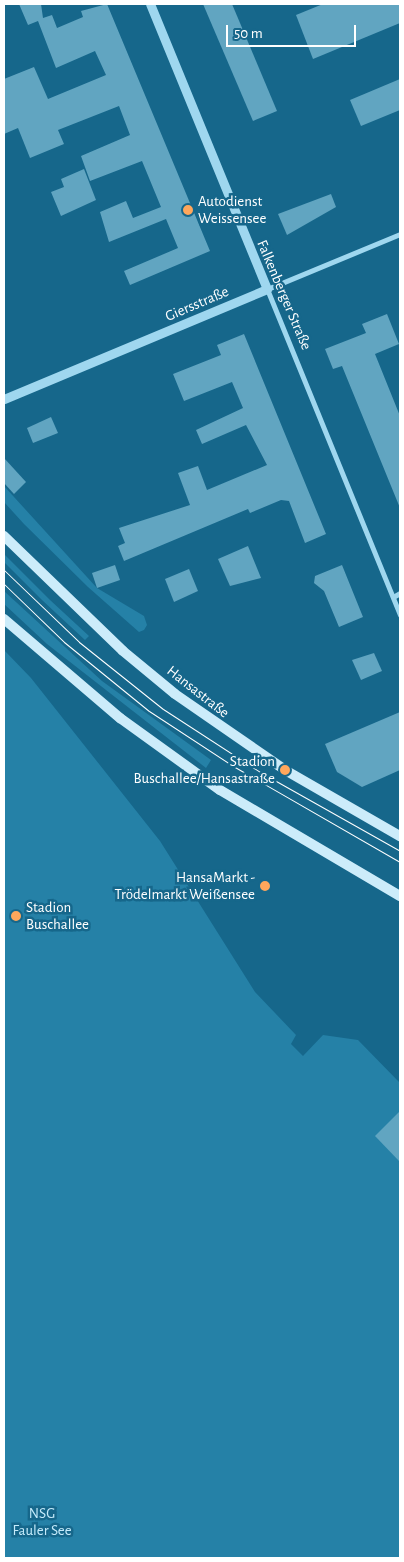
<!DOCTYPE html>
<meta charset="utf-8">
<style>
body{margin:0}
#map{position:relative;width:404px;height:1562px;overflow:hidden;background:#16678b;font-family:"Alegreya Sans",sans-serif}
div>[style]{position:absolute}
.green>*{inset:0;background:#2581a7}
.building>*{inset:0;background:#61a5c1}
.minor>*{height:5px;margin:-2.5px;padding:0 2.5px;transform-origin:2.5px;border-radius:2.5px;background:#9fd7ef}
.tertiary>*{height:9px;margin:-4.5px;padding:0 4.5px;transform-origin:4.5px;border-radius:4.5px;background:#9fd7ef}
.secondary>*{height:10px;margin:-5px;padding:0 5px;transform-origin:5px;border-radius:5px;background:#ccecfa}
.tram>*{height:1px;margin:-0.5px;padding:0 0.5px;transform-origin:0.5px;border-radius:0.5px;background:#fff}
.dots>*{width:14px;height:14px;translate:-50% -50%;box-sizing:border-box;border:2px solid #16678b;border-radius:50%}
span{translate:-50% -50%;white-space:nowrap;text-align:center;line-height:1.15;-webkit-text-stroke:5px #16678b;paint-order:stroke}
.poi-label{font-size:15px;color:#fff}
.left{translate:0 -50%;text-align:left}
.right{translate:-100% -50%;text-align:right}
.street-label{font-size:15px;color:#fff}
.park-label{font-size:15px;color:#c5ebfb}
.frame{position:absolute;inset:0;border:5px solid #fff;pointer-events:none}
.scale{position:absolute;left:226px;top:25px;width:130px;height:22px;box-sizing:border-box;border:2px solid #fff;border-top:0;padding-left:6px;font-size:15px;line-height:18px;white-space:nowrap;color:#fff;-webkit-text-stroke:4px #16678b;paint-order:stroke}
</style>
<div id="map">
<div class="green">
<i style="clip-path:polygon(4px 486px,97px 588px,144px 616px,147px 625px,144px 630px,139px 632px,88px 587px,24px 524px,4px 502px)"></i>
<i style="clip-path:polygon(4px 554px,50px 600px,89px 636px,85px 640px,42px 600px,4px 562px)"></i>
<i style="clip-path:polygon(4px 591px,102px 681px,211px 760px,206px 768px,47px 644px,4px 604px)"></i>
<i style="clip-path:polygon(4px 650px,31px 678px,160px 841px,255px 992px,296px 1035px,291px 1044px,303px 1056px,323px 1035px,358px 1040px,400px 1083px,400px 1558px,4px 1558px)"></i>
</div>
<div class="building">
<i style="clip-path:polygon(19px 4px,41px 4px,43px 18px,52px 15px,57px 28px,83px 17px,81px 11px,107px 4px,210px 251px,130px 285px,124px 271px,178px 248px,166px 219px,109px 242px,100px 212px,126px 201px,133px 218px,161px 207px,142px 161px,90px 181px,81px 156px,130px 135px,119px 106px,58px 130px,64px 144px,30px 158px,18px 128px,4px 134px,4px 79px,34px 67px,48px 99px,106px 75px,95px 51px,56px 68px,38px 21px,28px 25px)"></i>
<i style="clip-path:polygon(203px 4px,232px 4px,277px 111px,253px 121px)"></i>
<i style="clip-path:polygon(323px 4px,400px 4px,400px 23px,313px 59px,296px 15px)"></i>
<i style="clip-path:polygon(400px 79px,400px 110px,361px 126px,350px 100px)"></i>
<i style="clip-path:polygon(84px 169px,96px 200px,61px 216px,51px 192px,64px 187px,61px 179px)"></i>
<i style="clip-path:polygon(331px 194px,336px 207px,287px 235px,278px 214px)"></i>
<i style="clip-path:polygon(387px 314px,399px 344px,375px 354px,400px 416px,400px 508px,342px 366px,333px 369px,325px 349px,366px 333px,362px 324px)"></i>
<i style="clip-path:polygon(244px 334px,326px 534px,305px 543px,289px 501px,281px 500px,250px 513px,248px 509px,124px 561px,118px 546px,125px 543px,119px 528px,190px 505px,178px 473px,198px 466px,207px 490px,267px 465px,246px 425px,202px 444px,196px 430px,243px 408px,232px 382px,184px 401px,173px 374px,221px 355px,217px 345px)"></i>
<i style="clip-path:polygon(51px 417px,58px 433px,33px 443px,27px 428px)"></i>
<i style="clip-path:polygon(4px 458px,26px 482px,14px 494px,4px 483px)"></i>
<i style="clip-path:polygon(248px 546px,261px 578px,230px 586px,218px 559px)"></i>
<i style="clip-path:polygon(115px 565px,120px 580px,97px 588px,92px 573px)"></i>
<i style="clip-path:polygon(342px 565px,363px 617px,339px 627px,324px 591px,314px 583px,315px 576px)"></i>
<i style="clip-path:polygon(189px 569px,198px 591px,174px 602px,165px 579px)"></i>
<i style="clip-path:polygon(374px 653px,382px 671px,361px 680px,352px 660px)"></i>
<i style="clip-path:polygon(400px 712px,400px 770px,362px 787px,337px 772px,325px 744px)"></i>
<i style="clip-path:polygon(400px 1111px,400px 1162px,375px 1136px)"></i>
</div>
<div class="minor">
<i style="left:400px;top:234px;width:144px;rotate:157.5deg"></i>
<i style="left:267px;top:289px;width:352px;rotate:67.8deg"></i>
<i style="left:393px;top:597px;width:8px;rotate:-30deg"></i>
</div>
<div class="tertiary">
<i style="left:4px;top:399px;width:285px;rotate:-22.7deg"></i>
<i style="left:267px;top:289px;width:308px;rotate:-112.3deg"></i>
</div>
<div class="secondary">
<i style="left:4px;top:536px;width:165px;rotate:44deg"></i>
<i style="left:123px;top:651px;width:67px;rotate:39.6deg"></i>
<i style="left:175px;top:694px;width:134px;rotate:34.6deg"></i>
<i style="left:285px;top:770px;width:133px;rotate:29.9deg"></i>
<i style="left:4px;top:619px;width:153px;rotate:40.5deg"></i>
<i style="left:120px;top:718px;width:123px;rotate:35.8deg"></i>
<i style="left:220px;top:790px;width:209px;rotate:30.5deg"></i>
</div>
<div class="tram">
<i style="left:4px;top:570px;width:104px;rotate:43.8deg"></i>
<i style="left:79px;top:642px;width:107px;rotate:38.6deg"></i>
<i style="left:163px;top:709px;width:116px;rotate:33deg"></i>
<i style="left:260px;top:772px;width:161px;rotate:29.4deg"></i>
<i style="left:4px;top:584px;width:83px;rotate:44deg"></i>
<i style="left:64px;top:642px;width:109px;rotate:39.1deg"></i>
<i style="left:149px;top:711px;width:100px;rotate:33.2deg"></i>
<i style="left:233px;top:766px;width:193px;rotate:29.9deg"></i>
</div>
<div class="dots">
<i style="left:188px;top:210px;background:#ffa75c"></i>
<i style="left:285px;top:770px;background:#ffa75c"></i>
<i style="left:265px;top:886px;background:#ffa75c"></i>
<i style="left:16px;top:916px;background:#ffa75c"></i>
</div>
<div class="poi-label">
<span class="left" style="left:198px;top:210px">Autodienst<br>Weissensee</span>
<span class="right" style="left:275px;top:770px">Stadion<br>Buschallee/Hansastraße</span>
<span class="right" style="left:255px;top:886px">HansaMarkt -<br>Trödelmarkt Weißensee</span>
<span class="left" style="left:26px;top:916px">Stadion<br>Buschallee</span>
</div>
<div class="street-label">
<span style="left:284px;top:295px;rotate:67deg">Falkenberger Straße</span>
<span style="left:197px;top:304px;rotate:-23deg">Giersstraße</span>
<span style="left:198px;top:692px;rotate:38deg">Hansastraße</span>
</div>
<div class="park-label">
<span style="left:42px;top:1522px">NSG<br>Fauler See</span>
</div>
<div class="frame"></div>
<div class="scale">50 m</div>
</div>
